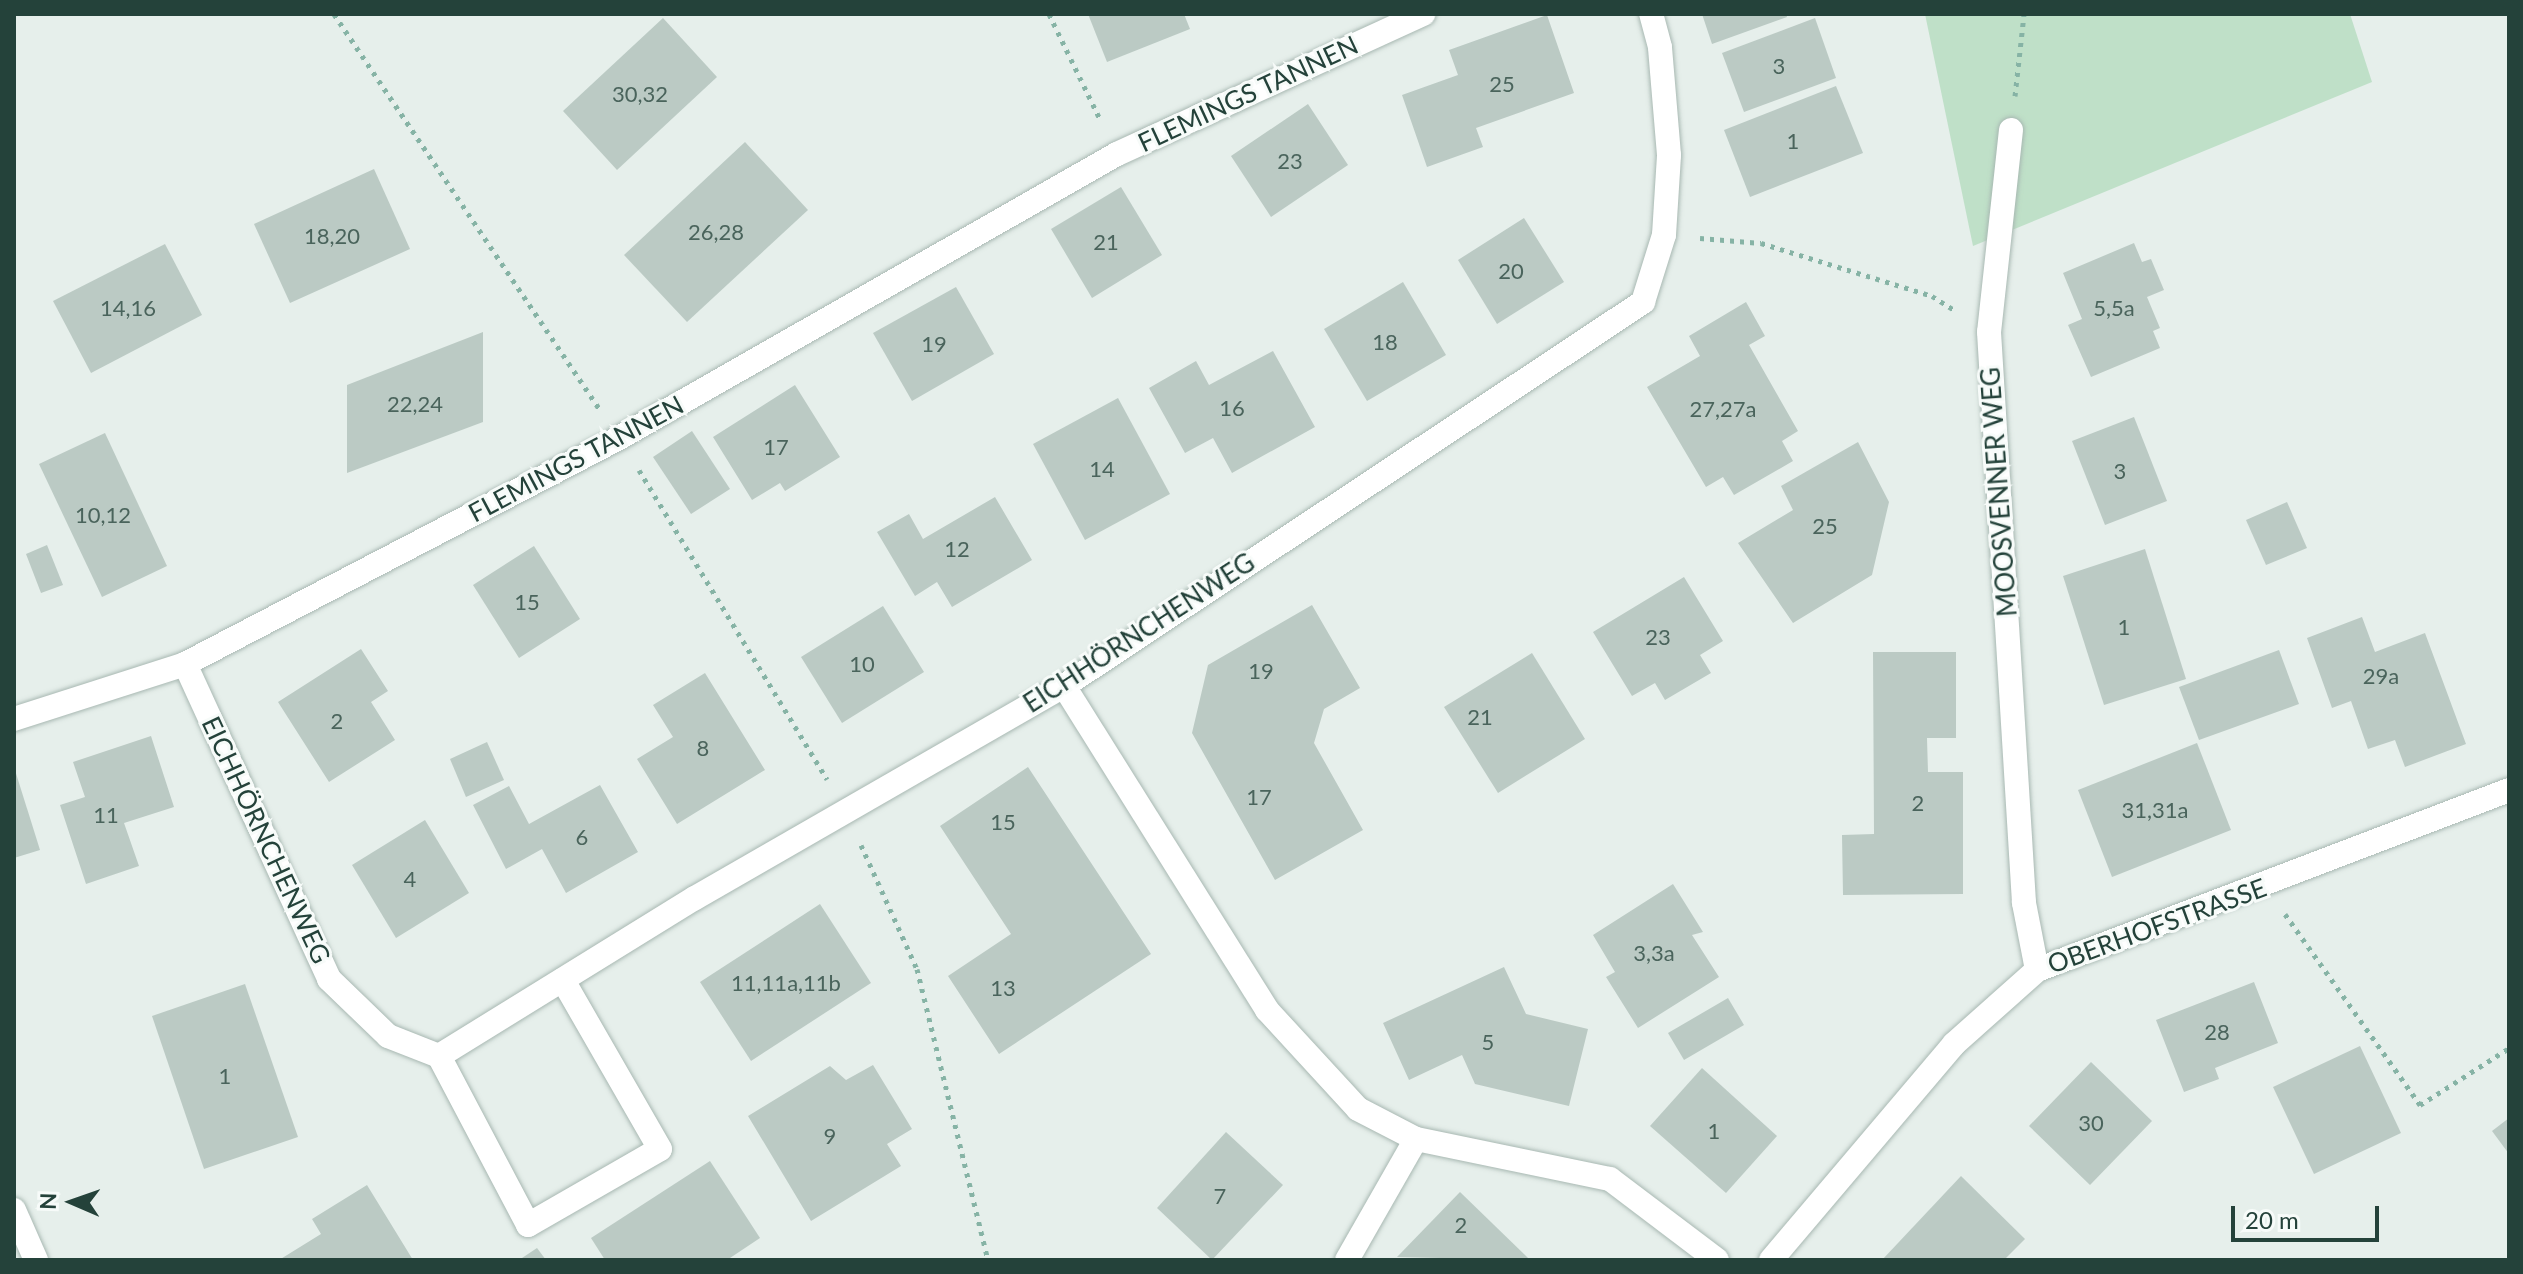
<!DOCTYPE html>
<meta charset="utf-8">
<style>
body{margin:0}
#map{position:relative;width:2523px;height:1274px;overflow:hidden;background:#e6efeb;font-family:Lato,sans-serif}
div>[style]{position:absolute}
.green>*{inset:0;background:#bfe0c8}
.building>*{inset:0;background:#bbcac4}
.path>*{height:5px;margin-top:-2.5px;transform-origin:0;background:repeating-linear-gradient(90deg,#86b3a5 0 4px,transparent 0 10px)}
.roads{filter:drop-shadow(0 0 2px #a8b8b2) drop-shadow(0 0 2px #a8b8b2)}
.minor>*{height:24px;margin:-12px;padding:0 12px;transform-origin:12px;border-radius:12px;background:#fff}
span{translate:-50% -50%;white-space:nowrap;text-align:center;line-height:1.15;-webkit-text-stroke:6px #f7fbf9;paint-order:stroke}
.number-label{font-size:22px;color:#4a645c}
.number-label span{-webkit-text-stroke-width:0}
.street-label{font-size:26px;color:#24423a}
.frame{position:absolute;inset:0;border:16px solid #24423a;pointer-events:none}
.north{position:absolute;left:32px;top:1162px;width:80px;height:80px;-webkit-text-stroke:6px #f7fbf9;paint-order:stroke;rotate:272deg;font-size:22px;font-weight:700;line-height:32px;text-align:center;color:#24423a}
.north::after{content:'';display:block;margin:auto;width:28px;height:36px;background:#24423a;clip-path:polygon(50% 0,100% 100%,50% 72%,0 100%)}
.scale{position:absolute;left:2231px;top:1206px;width:148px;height:36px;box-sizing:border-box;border:4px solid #24423a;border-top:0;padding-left:10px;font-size:24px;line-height:28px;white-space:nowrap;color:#24423a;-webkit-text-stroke:6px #f7fbf9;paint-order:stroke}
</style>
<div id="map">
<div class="green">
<i style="clip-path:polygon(1925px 14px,2350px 14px,2372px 82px,1973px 246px)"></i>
</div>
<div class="building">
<i style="clip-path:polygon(1088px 14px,1184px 14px,1190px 29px,1107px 62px)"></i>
<i style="clip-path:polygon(1702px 14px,1786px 14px,1787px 17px,1712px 44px)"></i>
<i style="clip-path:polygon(1547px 15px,1574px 93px,1476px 128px,1483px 147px,1427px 167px,1402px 95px,1458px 75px,1449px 50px)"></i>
<i style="clip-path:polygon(663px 18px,717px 77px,617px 170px,563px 111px)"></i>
<i style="clip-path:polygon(1815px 18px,1836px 78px,1744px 112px,1722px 53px)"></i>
<i style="clip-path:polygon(1836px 86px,1863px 153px,1750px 197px,1724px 130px)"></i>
<i style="clip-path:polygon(1308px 104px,1348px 165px,1271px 217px,1231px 156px)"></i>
<i style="clip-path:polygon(745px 142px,808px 210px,687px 322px,624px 255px)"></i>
<i style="clip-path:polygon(374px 169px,410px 249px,290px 303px,254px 224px)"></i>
<i style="clip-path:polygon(1121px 187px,1162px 255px,1092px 298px,1051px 229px)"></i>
<i style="clip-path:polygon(1524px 218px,1564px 282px,1497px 324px,1458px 260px)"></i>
<i style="clip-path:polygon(2134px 243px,2142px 262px,2151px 259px,2164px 290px,2147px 297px,2160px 328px,2153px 331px,2160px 348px,2091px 377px,2068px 325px,2082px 319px,2063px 273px)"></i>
<i style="clip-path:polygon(165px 244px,202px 315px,91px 373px,53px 301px)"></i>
<i style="clip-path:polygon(1403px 282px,1446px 355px,1367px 401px,1324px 329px)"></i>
<i style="clip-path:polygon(956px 287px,994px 354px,912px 401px,873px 333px)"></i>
<i style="clip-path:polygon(1746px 302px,1765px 336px,1749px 345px,1798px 431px,1782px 441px,1793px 461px,1734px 495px,1723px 477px,1706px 487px,1647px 387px,1700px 356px,1689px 336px)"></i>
<i style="clip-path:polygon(483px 332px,483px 422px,347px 473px,347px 385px)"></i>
<i style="clip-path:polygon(1273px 351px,1315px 427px,1232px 473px,1213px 438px,1185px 453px,1149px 388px,1196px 361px,1209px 385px)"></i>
<i style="clip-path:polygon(795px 385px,840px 457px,785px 491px,780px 483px,752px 500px,713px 437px)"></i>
<i style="clip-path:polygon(1118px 398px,1170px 494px,1085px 540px,1033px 444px)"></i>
<i style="clip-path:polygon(2134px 417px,2167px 501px,2105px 525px,2072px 441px)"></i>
<i style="clip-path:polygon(692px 431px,730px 489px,691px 514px,653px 457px)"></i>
<i style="clip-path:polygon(105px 433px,167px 566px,102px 597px,39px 464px)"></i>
<i style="clip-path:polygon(1858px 442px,1889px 502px,1872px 575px,1793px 623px,1738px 543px,1793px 510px,1781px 486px)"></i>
<i style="clip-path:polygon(995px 497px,1032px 560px,952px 607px,937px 582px,915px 596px,877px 532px,909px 514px,923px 539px)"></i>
<i style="clip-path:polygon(2287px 502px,2307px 548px,2266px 565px,2246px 520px)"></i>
<i style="clip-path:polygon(47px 545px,63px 585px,41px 593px,26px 554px)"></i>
<i style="clip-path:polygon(534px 546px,580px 619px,519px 658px,473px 585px)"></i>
<i style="clip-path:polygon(2145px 549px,2186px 679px,2104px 705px,2063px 576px)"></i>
<i style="clip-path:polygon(1684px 577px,1723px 641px,1700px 655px,1711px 673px,1665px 700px,1655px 683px,1632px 696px,1593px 632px)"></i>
<i style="clip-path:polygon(1312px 605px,1360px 688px,1324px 709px,1314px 743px,1363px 830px,1275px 880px,1192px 733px,1208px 665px)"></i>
<i style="clip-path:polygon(883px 606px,924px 672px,842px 723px,801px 657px)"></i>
<i style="clip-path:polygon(2362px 617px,2375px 652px,2425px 633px,2466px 744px,2405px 767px,2395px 740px,2368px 749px,2351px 701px,2332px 708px,2307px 638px)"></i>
<i style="clip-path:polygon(361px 649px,388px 691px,371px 702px,395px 740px,329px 782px,278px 702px)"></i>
<i style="clip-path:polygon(2279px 650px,2299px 704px,2199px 740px,2179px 687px)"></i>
<i style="clip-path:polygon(1873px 652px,1956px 652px,1956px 738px,1927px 738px,1928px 772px,1963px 772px,1963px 894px,1843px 895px,1842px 835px,1874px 834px)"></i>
<i style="clip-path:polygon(1532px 653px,1585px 739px,1498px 793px,1444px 707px)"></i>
<i style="clip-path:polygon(705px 673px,765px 770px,677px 824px,637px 759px,673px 737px,653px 705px)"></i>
<i style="clip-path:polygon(151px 736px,174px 807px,124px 823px,139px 866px,86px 884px,60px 805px,85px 797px,73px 762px)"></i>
<i style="clip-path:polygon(487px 742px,504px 780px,466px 797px,450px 759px)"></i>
<i style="clip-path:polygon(2197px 743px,2231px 830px,2112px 877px,2078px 790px)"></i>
<i style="clip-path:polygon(14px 767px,40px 850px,14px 858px)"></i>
<i style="clip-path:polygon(1028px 767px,1151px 954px,999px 1054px,948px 976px,1011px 934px,940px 826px)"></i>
<i style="clip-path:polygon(600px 785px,638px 852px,566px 893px,542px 849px,506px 869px,473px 805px,509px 786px,529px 824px)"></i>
<i style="clip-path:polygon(425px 820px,469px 893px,396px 938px,352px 865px)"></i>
<i style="clip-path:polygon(1673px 884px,1703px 932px,1692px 935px,1719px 977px,1638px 1028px,1606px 977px,1615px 972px,1593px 935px)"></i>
<i style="clip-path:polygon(820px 904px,871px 983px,751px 1061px,700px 982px)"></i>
<i style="clip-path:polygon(1504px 967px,1526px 1014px,1588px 1029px,1569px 1106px,1475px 1084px,1462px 1055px,1409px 1080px,1383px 1023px)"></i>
<i style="clip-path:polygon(2254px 982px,2278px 1043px,2215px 1068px,2219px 1079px,2184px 1092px,2156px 1020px)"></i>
<i style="clip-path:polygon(245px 984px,298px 1137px,204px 1169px,152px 1016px)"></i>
<i style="clip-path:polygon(1728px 998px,1744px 1025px,1684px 1060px,1668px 1033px)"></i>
<i style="clip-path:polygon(2360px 1046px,2401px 1133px,2314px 1174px,2273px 1087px)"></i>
<i style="clip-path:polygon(2091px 1062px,2152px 1121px,2090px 1185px,2029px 1126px)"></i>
<i style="clip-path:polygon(873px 1065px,912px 1129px,887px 1144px,901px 1166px,811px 1221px,748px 1116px,830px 1066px,846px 1080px)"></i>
<i style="clip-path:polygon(1702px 1068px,1777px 1136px,1726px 1193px,1650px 1126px)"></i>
<i style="clip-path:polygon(2509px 1118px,2509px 1154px,2492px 1131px)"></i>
<i style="clip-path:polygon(1226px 1132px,1283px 1185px,1212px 1260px,1157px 1208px)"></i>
<i style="clip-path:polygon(710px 1161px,760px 1238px,727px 1260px,605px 1260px,591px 1238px)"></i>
<i style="clip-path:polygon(1961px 1176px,2025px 1239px,2004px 1260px,1882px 1260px)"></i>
<i style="clip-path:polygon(367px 1185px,413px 1260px,279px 1260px,321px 1234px,312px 1219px)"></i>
<i style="clip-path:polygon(1460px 1192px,1528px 1258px,1525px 1260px,1397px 1257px)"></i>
<i style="clip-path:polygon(537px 1248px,546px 1260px,519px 1260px)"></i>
</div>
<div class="path">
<i style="left:334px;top:14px;width:475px;rotate:56.1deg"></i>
<i style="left:1049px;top:14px;width:119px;rotate:64.1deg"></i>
<i style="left:2015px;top:96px;width:82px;rotate:-83.7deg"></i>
<i style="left:1700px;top:238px;width:61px;rotate:4.7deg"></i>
<i style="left:1761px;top:243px;width:179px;rotate:17.2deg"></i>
<i style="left:1932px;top:296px;width:26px;rotate:32deg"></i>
<i style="left:639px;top:470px;width:362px;rotate:58.7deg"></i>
<i style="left:861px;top:845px;width:136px;rotate:65.7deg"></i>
<i style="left:917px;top:969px;width:300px;rotate:76.3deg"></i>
<i style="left:2285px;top:914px;width:234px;rotate:54.7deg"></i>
<i style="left:2420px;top:1105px;width:106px;rotate:-32.6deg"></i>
</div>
<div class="roads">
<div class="minor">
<i style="left:2011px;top:130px;width:203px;rotate:96.2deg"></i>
<i style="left:1989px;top:332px;width:572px;rotate:86.49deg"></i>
<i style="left:2024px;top:903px;width:68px;rotate:79deg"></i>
<i style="left:185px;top:664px;width:346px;rotate:65.4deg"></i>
<i style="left:329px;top:979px;width:82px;rotate:44deg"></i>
<i style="left:388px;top:1036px;width:55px;rotate:21.4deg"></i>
<i style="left:439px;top:1056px;width:301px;rotate:-31.7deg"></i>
<i style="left:695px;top:898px;width:426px;rotate:-29.9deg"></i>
<i style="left:1064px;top:686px;width:695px;rotate:-33.55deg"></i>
<i style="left:1643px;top:302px;width:70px;rotate:-72.6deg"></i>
<i style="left:1664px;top:235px;width:80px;rotate:-86.4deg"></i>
<i style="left:1669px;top:155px;width:108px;rotate:-94.8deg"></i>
<i style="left:1660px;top:47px;width:34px;rotate:-105deg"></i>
<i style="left:1064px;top:686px;width:382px;rotate:57.9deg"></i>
<i style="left:1267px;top:1010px;width:134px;rotate:47.4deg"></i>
<i style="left:1358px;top:1109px;width:65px;rotate:27.3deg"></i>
<i style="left:1416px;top:1139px;width:198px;rotate:11.7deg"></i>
<i style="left:1610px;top:1179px;width:134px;rotate:37.1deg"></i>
<i style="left:14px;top:719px;width:180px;rotate:-17.8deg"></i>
<i style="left:185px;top:664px;width:489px;rotate:-27.5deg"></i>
<i style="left:619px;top:438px;width:573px;rotate:-29.7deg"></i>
<i style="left:1117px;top:154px;width:337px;rotate:-24.6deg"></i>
<i style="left:439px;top:1056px;width:191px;rotate:62.2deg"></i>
<i style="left:528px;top:1225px;width:152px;rotate:-29.9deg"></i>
<i style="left:660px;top:1149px;width:195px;rotate:-119.9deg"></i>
<i style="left:14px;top:1210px;width:55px;rotate:66.3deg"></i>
<i style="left:1347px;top:1260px;width:139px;rotate:-60.3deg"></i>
<i style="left:1771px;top:1260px;width:283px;rotate:-49.7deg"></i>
<i style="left:1954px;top:1044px;width:111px;rotate:-41.7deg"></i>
<i style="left:2037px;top:970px;width:505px;rotate:-20.87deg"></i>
</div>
</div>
<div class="number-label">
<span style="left:1779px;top:66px">3</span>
<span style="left:1502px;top:84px">25</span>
<span style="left:640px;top:94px">30,32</span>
<span style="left:1793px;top:141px">1</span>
<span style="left:1290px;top:161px">23</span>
<span style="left:716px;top:232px">26,28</span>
<span style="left:332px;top:236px">18,20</span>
<span style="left:1106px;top:242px">21</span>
<span style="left:1511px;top:271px">20</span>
<span style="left:128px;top:308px">14,16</span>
<span style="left:2114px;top:308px">5,5a</span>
<span style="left:1385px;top:342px">18</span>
<span style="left:934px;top:344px">19</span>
<span style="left:415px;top:404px">22,24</span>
<span style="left:1232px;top:408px">16</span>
<span style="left:1723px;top:409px">27,27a</span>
<span style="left:776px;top:447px">17</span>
<span style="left:1102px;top:469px">14</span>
<span style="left:2120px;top:471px">3</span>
<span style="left:103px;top:515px">10,12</span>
<span style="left:1825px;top:526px">25</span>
<span style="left:957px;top:549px">12</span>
<span style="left:527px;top:602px">15</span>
<span style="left:2124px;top:627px">1</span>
<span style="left:1658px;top:637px">23</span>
<span style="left:862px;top:664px">10</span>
<span style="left:1261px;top:671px">19</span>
<span style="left:2381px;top:676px">29a</span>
<span style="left:1480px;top:717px">21</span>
<span style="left:337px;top:721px">2</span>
<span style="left:703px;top:748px">8</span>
<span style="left:1259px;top:797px">17</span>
<span style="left:1918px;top:803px">2</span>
<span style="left:2155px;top:810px">31,31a</span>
<span style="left:106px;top:815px">11</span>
<span style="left:1003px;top:822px">15</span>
<span style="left:582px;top:837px">6</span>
<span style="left:410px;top:879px">4</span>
<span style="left:1654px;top:953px">3,3a</span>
<span style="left:786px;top:983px">11,11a,11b</span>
<span style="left:1003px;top:988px">13</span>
<span style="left:2217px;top:1032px">28</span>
<span style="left:1488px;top:1042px">5</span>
<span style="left:225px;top:1076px">1</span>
<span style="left:2091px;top:1123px">30</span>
<span style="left:1714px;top:1131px">1</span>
<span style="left:830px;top:1136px">9</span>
<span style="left:1220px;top:1196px">7</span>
<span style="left:1461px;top:1225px">2</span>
</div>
<div class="street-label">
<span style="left:1248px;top:94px;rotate:-25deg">FLEMINGS TANNEN</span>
<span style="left:576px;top:459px;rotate:-28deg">FLEMINGS TANNEN</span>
<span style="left:1999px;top:492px;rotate:-94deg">MOOSVENNER WEG</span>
<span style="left:1139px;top:633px;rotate:-33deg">EICHHÖRNCHENWEG</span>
<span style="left:266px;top:840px;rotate:65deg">EICHHÖRNCHENWEG</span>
<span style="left:2157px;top:926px;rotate:-20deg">OBERHOFSTRASSE</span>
</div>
<div class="frame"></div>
<div class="north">N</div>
<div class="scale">20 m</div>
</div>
